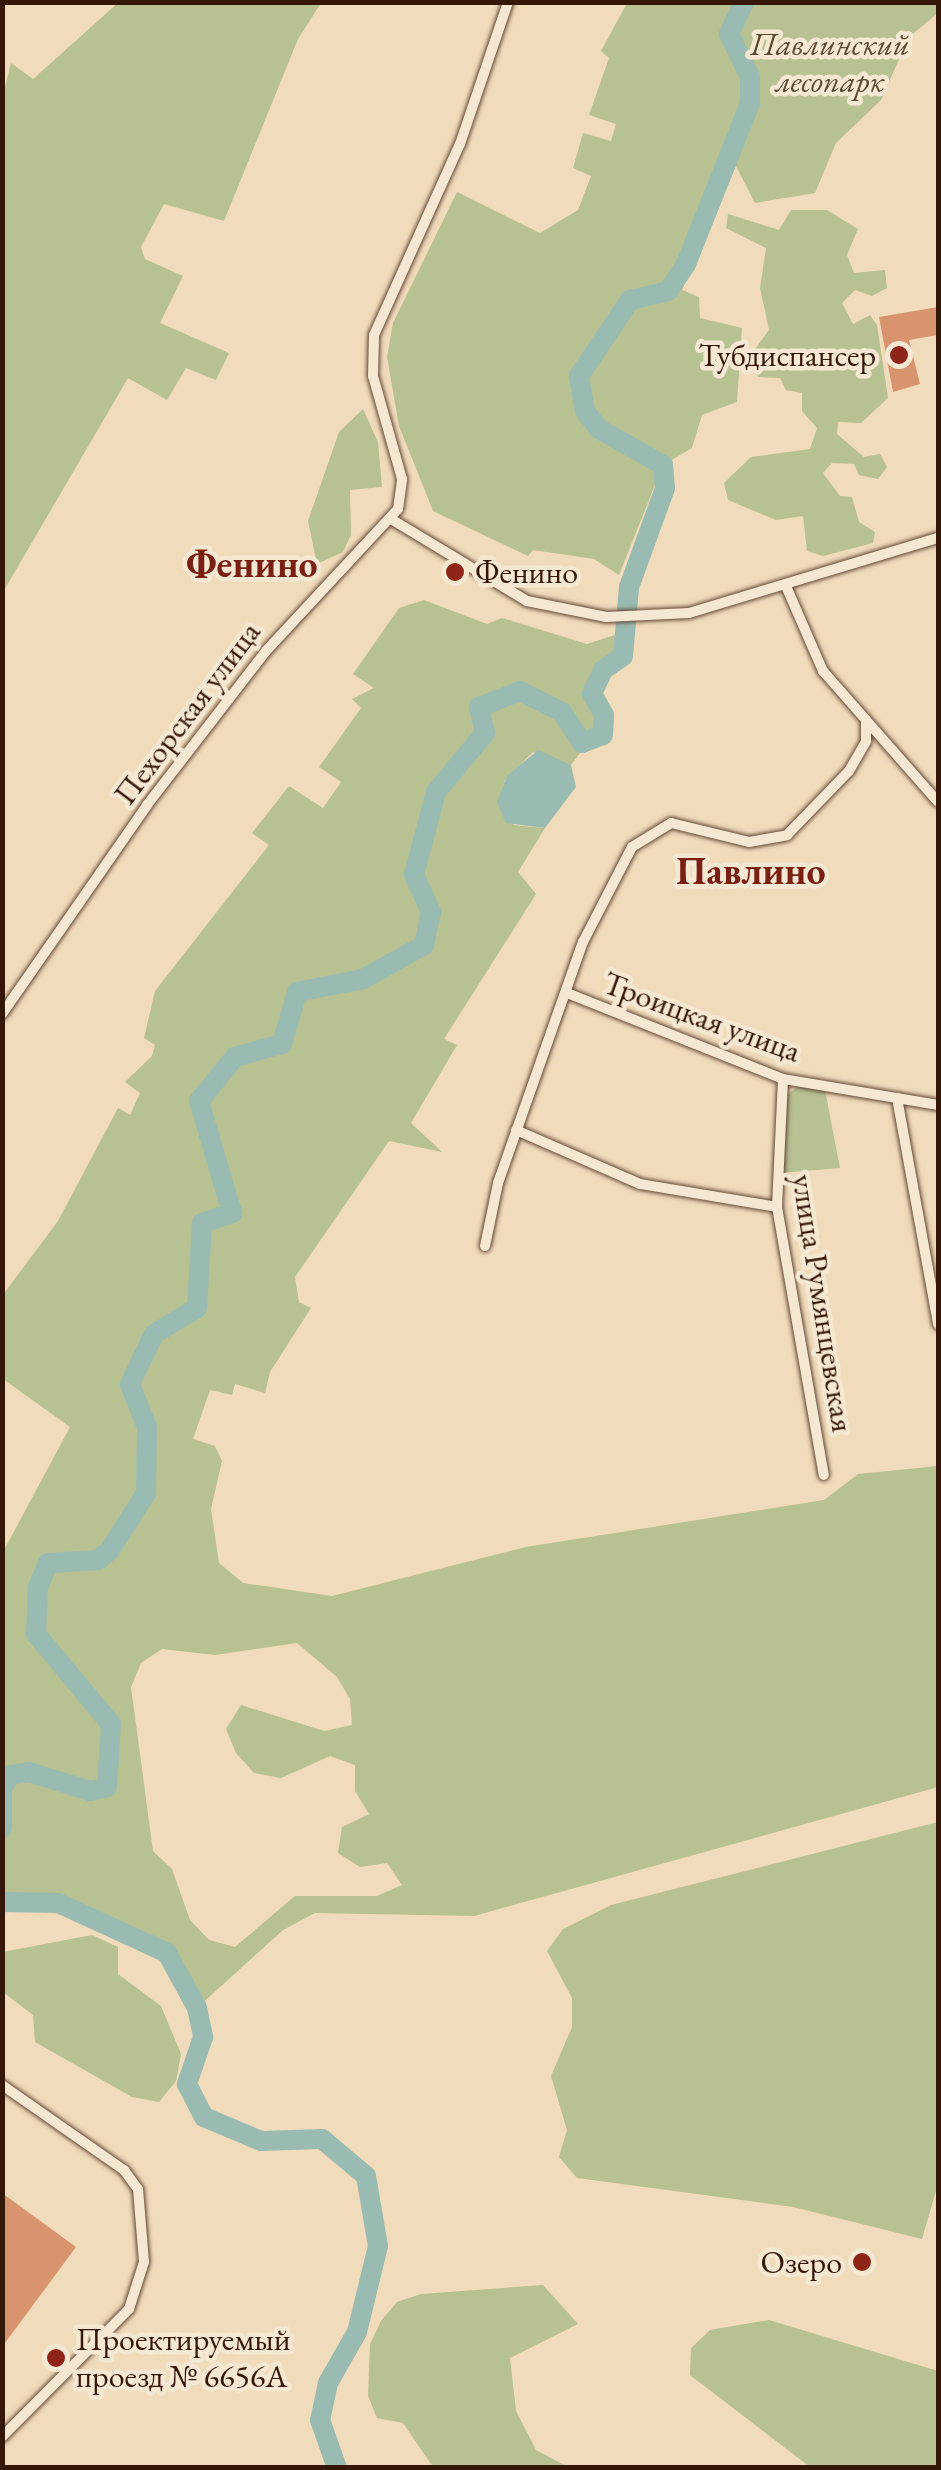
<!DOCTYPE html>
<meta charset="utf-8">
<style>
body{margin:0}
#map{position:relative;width:941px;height:2470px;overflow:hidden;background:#f0dbbb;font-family:"EB Garamond",serif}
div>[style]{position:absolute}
.green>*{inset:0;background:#b7c192}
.water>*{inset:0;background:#9abbb1}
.river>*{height:20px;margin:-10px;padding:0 10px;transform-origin:10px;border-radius:10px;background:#9abbb1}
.building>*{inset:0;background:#d8946f}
.roads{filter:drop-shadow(0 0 2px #634836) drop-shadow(0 0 2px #634836)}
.street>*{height:10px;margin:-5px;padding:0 5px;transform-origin:5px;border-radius:5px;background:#f5e8d3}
.dots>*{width:28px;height:28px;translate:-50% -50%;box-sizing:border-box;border:5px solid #f5e8d3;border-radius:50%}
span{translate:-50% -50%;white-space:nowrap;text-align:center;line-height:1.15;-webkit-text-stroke:9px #f5e8d3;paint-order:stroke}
.park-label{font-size:32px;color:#5b4a32;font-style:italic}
.poi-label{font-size:32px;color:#341709}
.right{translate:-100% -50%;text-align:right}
.left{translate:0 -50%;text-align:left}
.street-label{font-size:32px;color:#341709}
.quarter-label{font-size:38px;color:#7a1f14;font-weight:700}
.frame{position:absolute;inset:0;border:5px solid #341709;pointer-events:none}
</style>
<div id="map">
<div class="green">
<i style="clip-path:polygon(119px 2px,321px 3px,298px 39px,224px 221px,164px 204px,141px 247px,145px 259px,183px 276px,160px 323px,229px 353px,216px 380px,186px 368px,167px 400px,128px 378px,3px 592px,3px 95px,11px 63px,33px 79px)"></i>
<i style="clip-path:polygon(627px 3px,938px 2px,938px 13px,909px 37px,881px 100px,836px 143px,815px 193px,755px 203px,736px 166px,682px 290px,699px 297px,700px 318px,742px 328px,737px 402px,702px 415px,692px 448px,663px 465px,619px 575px,594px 559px,533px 550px,528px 556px,433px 511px,399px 426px,387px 357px,393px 323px,457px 192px,540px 233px,578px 210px,591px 176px,573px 168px,583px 133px,611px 141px,616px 124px,589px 115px,609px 58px,601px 51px)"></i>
<i style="clip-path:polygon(791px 210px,827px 210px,858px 229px,847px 255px,854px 273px,885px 270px,887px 288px,872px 296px,855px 290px,842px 303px,853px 324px,870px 315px,877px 325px,888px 398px,861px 423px,838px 422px,837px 434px,864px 457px,880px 454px,887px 467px,878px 479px,859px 475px,854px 464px,832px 463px,823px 473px,840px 496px,852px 497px,859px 522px,875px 532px,873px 543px,823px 556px,807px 551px,803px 516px,776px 520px,728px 500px,724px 483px,751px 457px,810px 449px,817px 428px,802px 411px,802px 393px,786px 390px,780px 378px,758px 377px,750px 356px,769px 330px,760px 288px,766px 248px,726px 228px,728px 214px,779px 230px)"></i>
<i style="clip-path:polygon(363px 409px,378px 442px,382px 487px,350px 490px,351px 535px,343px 552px,317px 564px,308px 521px,339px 432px)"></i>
<i style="clip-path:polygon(evenodd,424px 600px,487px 624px,502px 618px,587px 644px,618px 634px,616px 654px,591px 678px,587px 691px,598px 729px,571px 765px,533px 752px,505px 780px,501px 793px,514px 825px,545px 828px,518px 872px,536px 894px,444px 1039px,457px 1045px,411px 1123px,442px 1152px,389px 1141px,295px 1277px,299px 1302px,311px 1308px,270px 1372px,265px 1393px,235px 1384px,232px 1395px,210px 1390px,193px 1439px,215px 1446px,222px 1461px,211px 1509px,219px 1563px,243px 1583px,332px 1596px,526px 1547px,824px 1500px,858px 1474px,938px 1466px,938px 1787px,474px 1916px,315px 1913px,283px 1930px,197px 2008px,167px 1952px,58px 1903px,3px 1902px,3px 1552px,70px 1427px,3px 1379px,2px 1296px,58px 1221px,118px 1108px,130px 1115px,140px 1093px,125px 1082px,152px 1056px,155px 1045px,144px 1038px,155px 991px,269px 845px,252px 833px,289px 786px,323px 808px,341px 782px,319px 767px,361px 708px,352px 699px,374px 688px,353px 674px,399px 608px,424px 600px,297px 1643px,337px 1677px,350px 1699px,352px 1725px,324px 1731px,241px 1705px,226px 1729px,236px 1753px,254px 1773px,281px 1778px,330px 1756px,355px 1765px,355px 1791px,369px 1814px,342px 1827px,338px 1853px,360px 1867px,387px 1863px,402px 1885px,377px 1896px,295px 1896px,235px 1947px,209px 1940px,190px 1920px,172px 1869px,153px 1851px,131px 1687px,141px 1663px,162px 1649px,215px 1655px,297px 1643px)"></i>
<i style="clip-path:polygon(799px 1086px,825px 1090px,840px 1168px,781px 1173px,785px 1096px)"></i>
<i style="clip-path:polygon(938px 1822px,938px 2184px,922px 2239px,793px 2207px,577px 2178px,559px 2157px,567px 2130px,551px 2076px,572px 2027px,572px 1998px,547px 1951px,563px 1929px,611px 1905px)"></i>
<i style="clip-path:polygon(92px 1935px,118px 1947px,118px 1974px,161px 2006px,181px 2054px,176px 2081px,159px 2102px,132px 2097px,35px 2042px,33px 2015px,3px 1992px,3px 1952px)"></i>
<i style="clip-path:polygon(543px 2285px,578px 2324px,510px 2358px,516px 2411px,536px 2450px,568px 2467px,433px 2467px,403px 2423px,377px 2418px,368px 2396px,370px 2344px,381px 2321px,397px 2302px,421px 2294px)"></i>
<i style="clip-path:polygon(769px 2320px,938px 2371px,938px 2467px,810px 2467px,690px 2375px,691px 2348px,710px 2330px)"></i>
</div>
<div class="water">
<i style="clip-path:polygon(538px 750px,571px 765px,576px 787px,545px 828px,506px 823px,497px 802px,507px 776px)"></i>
</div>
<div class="river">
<i style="left:2px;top:1787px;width:15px;rotate:-53deg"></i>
<i style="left:11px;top:1775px;width:18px;rotate:-9deg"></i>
<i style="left:29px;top:1772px;width:64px;rotate:17.3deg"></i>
<i style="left:90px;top:1791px;width:17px;rotate:-13deg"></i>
<i style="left:107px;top:1787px;width:63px;rotate:-86.4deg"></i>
<i style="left:111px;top:1724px;width:117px;rotate:-129.8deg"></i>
<i style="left:36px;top:1634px;width:47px;rotate:-87.6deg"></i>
<i style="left:38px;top:1587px;width:26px;rotate:-67deg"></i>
<i style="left:48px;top:1563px;width:50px;rotate:-3.4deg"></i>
<i style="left:98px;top:1560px;width:16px;rotate:-40deg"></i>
<i style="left:110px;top:1550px;width:67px;rotate:-57.7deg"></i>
<i style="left:146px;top:1493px;width:66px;rotate:-89.1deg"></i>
<i style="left:147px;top:1427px;width:46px;rotate:-111.6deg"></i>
<i style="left:130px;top:1384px;width:55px;rotate:-64.4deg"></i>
<i style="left:154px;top:1334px;width:50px;rotate:-31.2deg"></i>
<i style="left:197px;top:1308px;width:85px;rotate:-86.6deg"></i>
<i style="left:202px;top:1223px;width:32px;rotate:-18deg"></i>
<i style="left:232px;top:1213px;width:117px;rotate:-106.4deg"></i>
<i style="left:199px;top:1101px;width:57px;rotate:-50.7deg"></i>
<i style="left:235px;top:1057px;width:49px;rotate:-15.5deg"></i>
<i style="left:282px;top:1044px;width:54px;rotate:-73.9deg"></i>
<i style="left:297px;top:992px;width:67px;rotate:-11.1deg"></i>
<i style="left:363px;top:979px;width:70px;rotate:-29.1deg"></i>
<i style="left:424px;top:945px;width:34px;rotate:-78deg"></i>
<i style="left:431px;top:912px;width:41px;rotate:-114.7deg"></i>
<i style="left:414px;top:875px;width:86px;rotate:-75.2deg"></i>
<i style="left:436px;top:792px;width:77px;rotate:-50.3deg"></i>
<i style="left:485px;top:733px;width:27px;rotate:-103deg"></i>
<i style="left:479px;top:707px;width:44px;rotate:-21.3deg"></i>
<i style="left:520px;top:691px;width:47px;rotate:26.6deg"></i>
<i style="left:562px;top:712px;width:37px;rotate:57deg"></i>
<i style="left:582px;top:743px;width:22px;rotate:-21deg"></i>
<i style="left:603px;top:735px;width:20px;rotate:-87deg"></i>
<i style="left:604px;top:715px;width:25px;rotate:-119deg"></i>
<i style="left:592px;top:693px;width:25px;rotate:-64deg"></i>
<i style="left:603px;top:670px;width:24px;rotate:-35deg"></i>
<i style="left:623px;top:656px;width:69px;rotate:-85deg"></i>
<i style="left:629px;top:587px;width:105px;rotate:-70deg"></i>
<i style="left:665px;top:488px;width:23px;rotate:-95deg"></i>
<i style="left:663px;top:465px;width:73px;rotate:-150.6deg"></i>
<i style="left:599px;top:429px;width:23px;rotate:-128deg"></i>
<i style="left:585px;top:411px;width:36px;rotate:-100deg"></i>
<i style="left:579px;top:376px;width:92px;rotate:-56.1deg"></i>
<i style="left:630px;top:300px;width:39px;rotate:-13deg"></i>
<i style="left:668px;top:291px;width:32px;rotate:-56deg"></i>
<i style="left:686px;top:264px;width:173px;rotate:-68.3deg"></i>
<i style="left:750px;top:103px;width:26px;rotate:-90deg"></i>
<i style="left:750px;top:77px;width:48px;rotate:-116deg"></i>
<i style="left:729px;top:34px;width:35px;rotate:-65deg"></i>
<i style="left:2px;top:1791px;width:37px;rotate:90deg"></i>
<i style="left:2px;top:1902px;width:56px;rotate:1deg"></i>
<i style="left:58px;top:1903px;width:120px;rotate:24.6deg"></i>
<i style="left:167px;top:1953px;width:63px;rotate:61.4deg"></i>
<i style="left:197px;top:2008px;width:30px;rotate:78deg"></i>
<i style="left:203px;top:2037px;width:50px;rotate:108.8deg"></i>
<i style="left:187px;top:2084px;width:37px;rotate:63deg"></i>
<i style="left:204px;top:2117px;width:62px;rotate:22.8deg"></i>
<i style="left:261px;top:2141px;width:61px;rotate:-1.9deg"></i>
<i style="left:322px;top:2139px;width:57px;rotate:40.1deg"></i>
<i style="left:366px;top:2176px;width:71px;rotate:80.3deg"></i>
<i style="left:378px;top:2246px;width:89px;rotate:103.7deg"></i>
<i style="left:357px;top:2332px;width:59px;rotate:119.6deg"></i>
<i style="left:328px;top:2383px;width:38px;rotate:102deg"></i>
<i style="left:320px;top:2420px;width:51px;rotate:70.5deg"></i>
</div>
<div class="building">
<i style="clip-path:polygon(938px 307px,938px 335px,909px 340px,920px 384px,893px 392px,879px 317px)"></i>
<i style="clip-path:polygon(2px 2193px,76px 2247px,2px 2347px)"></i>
</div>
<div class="roads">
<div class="street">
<i style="left:391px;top:519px;width:159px;rotate:31.1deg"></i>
<i style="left:527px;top:601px;width:81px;rotate:11.4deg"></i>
<i style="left:606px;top:617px;width:83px;rotate:-2.8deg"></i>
<i style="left:689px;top:613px;width:260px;rotate:-16.8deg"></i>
<i style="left:786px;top:586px;width:93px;rotate:66.5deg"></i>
<i style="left:823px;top:671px;width:174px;rotate:48.7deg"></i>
<i style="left:567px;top:993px;width:232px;rotate:21.7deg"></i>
<i style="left:783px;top:1079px;width:157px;rotate:9.5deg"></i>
<i style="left:2px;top:1014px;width:254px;rotate:-55.2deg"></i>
<i style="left:147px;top:805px;width:195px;rotate:-52.3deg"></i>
<i style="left:266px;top:651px;width:194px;rotate:-47.1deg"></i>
<i style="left:398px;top:509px;width:30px;rotate:-82deg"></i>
<i style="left:402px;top:479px;width:107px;rotate:-105.7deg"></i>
<i style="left:373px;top:376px;width:41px;rotate:-88.6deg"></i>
<i style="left:374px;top:335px;width:209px;rotate:-65.8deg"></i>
<i style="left:460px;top:144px;width:150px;rotate:-71.3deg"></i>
<i style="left:783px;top:1079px;width:128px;rotate:92.7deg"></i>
<i style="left:777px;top:1207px;width:272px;rotate:80.1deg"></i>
<i style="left:897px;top:1098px;width:230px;rotate:79.7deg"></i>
<i style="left:516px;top:1130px;width:135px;rotate:23.5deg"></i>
<i style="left:640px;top:1184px;width:139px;rotate:9.5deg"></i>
<i style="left:485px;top:1246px;width:64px;rotate:-78.3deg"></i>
<i style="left:498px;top:1183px;width:256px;rotate:-70.6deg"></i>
<i style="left:583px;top:942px;width:107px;rotate:-62.7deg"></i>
<i style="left:632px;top:847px;width:46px;rotate:-31.6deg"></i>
<i style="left:671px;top:823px;width:80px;rotate:13.7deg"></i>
<i style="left:749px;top:842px;width:39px;rotate:-10deg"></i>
<i style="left:787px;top:835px;width:89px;rotate:-45.9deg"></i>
<i style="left:849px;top:771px;width:34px;rotate:-60deg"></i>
<i style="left:866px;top:741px;width:21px;rotate:-90deg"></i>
<i style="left:2px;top:2085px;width:149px;rotate:34.9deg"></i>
<i style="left:124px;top:2170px;width:24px;rotate:54deg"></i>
<i style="left:138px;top:2189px;width:73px;rotate:85.3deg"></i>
<i style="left:144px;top:2262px;width:49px;rotate:107.7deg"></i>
<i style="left:129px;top:2309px;width:180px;rotate:134.8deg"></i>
</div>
</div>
<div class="dots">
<i style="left:899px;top:355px;background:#8f2418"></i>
<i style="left:455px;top:572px;background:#8f2418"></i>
<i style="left:862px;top:2262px;background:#8f2418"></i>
<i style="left:56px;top:2358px;background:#8f2418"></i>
</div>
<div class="park-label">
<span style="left:830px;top:63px">Павлинский<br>лесопарк</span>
</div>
<div class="poi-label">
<span class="right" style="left:876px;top:355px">Тубдиспансер</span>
<span class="left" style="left:475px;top:572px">Фенино</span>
<span class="right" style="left:842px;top:2262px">Озеро</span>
<span class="left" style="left:76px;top:2358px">Проектируемый<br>проезд № 6656А</span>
</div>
<div class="street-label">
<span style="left:187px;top:713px;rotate:-53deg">Пехорская улица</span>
<span style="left:702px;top:1017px;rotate:20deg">Троицкая улица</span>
<span style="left:823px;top:1303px;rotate:81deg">улица Румянцевская</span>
</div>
<div class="quarter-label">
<span style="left:252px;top:564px">Фенино</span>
<span style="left:751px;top:871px">Павлино</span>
</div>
<div class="frame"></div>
</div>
